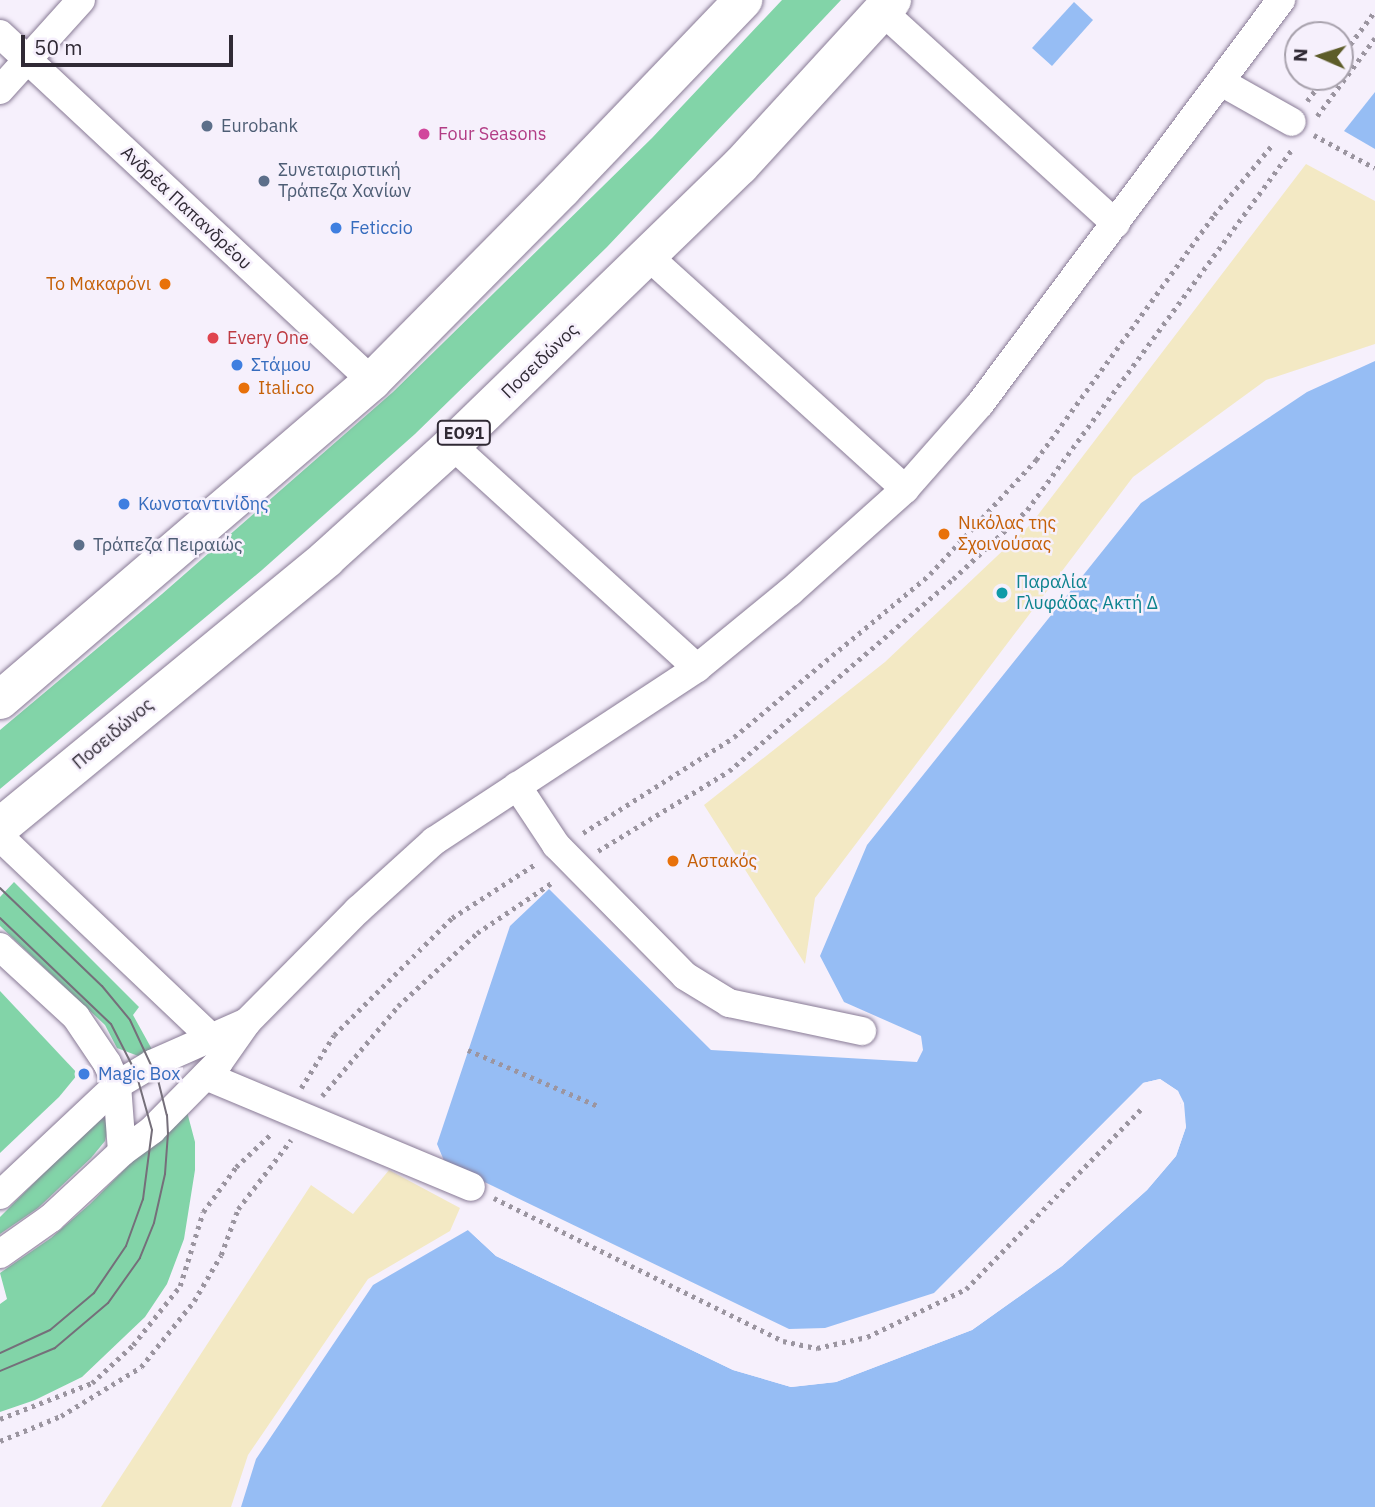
<!DOCTYPE html>
<meta charset="utf-8">
<style>
body{margin:0}
#map{position:relative;width:1375px;height:1507px;overflow:hidden;background:#f6f0fc;font-family:"IBM Plex Sans",sans-serif}
div>[style]{position:absolute}
.green>*{inset:0;background:#82d4a8}
.sand>*{inset:0;background:#f3e9c4}
.water>*{inset:0;background:#96bdf4}
.pier>*{inset:0;background:#f6f0fc}
.path>*{height:4.5px;margin-top:-2.25px;transform-origin:0;background:repeating-linear-gradient(90deg,#9b95a0 0 3.5px,transparent 0 8.5px)}
.roads{filter:drop-shadow(0 0 2px #887a95) drop-shadow(0 0 2px #887a95)}
.minor>*{height:28px;margin:-14px;padding:0 14px;transform-origin:14px;border-radius:14px;background:#fff}
.highway>*{height:38px;margin:-19px;padding:0 19px;transform-origin:19px;border-radius:19px;background:#fff}
.tram>*{height:2px;margin:-1px;padding:0 1px;transform-origin:1px;border-radius:1px;background:#756f7a}
.dots>*{width:19px;height:19px;translate:-50% -50%;box-sizing:border-box;border:4px solid #f6f0fc;border-radius:50%}
span{translate:-50% -50%;white-space:nowrap;text-align:center;line-height:1.15;-webkit-text-stroke:5px #f6f0fc;paint-order:stroke}
.shield-label span{padding:2px 5px;background:#f6f0fc;border:2px solid;border-radius:5px;-webkit-text-stroke-width:0}
.shield-label{font-size:16px;color:#302a35;font-weight:700}
.service-label{font-size:18px;color:#4e5e75}
.left{translate:0 -50%;text-align:left}
.hotel-label{font-size:18px;color:#b23c85}
.street-label{font-size:18px;color:#302a35}
.shop-label{font-size:18px;color:#366cbe}
.food-label{font-size:18px;color:#c56008}
.right{translate:-100% -50%;text-align:right}
.health-label{font-size:18px;color:#be3a42}
.culture-label{font-size:18px;color:#0d838f}
.north{position:absolute;left:1284px;top:21px;width:70px;height:70px;box-sizing:border-box;background:#f6f0fc;border:2px solid #a7a1ac;border-radius:50%;rotate:273deg;font-size:19px;font-weight:700;line-height:28px;text-align:center;color:#302a35}
.north::after{content:'';display:block;margin:auto;width:24px;height:32px;background:#5d5c29;clip-path:polygon(50% 0,100% 100%,50% 72%,0 100%)}
.scale{position:absolute;left:21px;top:35px;width:212px;height:32px;box-sizing:border-box;border:4px solid #302a35;border-top:0;padding-left:9px;font-size:21px;line-height:24px;white-space:nowrap;color:#302a35;-webkit-text-stroke:5px #f6f0fc;paint-order:stroke}
</style>
<div id="map">
<div class="green">
<i style="clip-path:polygon(782px 0,841px 0,607px 247px,415px 434px,262px 570px,0 789px,0 730px,162px 594px,393px 392px,652px 138px)"></i>
<i style="clip-path:polygon(14px 882px,139px 1007px,133px 1015px,154px 1053px,141px 1057px,117px 1048px,105px 1025px,0 926px,0 897px)"></i>
<i style="clip-path:polygon(0 991px,78px 1074px,59px 1097px,0 1153px)"></i>
<i style="clip-path:polygon(186px 1108px,195px 1142px,195px 1170px,184px 1239px,167px 1284px,145px 1317px,82px 1377px,35px 1400px,0 1412px,0 1304px,7px 1299px,0 1273px,51px 1238px,90px 1204px)"></i>
<i style="clip-path:polygon(105px 1117px,110px 1120px,105px 1141px,91px 1158px,38px 1208px,0 1234px,0 1217px,90px 1127px)"></i>
</div>
<div class="sand">
<i style="clip-path:polygon(1306px 164px,1375px 201px,1375px 344px,1266px 380px,1133px 477px,815px 898px,805px 964px,704px 805px,885px 662px,1031px 524px)"></i>
<i style="clip-path:polygon(389px 1170px,460px 1208px,450px 1231px,368px 1279px,248px 1455px,231px 1507px,101px 1507px,311px 1185px,353px 1214px)"></i>
</div>
<div class="water">
<i style="clip-path:polygon(1074px 2px,1093px 20px,1052px 66px,1032px 48px)"></i>
<i style="clip-path:polygon(1375px 92px,1375px 149px,1344px 131px)"></i>
<i style="clip-path:polygon(1375px 361px,1375px 1507px,241px 1507px,256px 1459px,373px 1285px,468px 1230px,496px 1256px,733px 1370px,791px 1387px,836px 1382px,972px 1330px,1062px 1266px,1147px 1190px,1176px 1156px,1186px 1127px,1178px 1091px,1160px 1079px,1143px 1083px,934px 1293px,825px 1328px,789px 1329px,445px 1163px,437px 1144px,510px 926px,549px 889px,711px 1050px,917px 1062px,923px 1050px,921px 1036px,844px 1002px,820px 956px,867px 845px,1141px 503px,1307px 392px)"></i>
</div>
<div class="pier">
<i style="clip-path:polygon(1160px 1079px,1178px 1091px,1184px 1103px,1186px 1127px,1176px 1156px,1147px 1190px,1062px 1266px,972px 1330px,836px 1382px,791px 1387px,733px 1370px,496px 1256px,468px 1230px,470px 1227px,498px 1253px,734px 1366px,791px 1384px,835px 1379px,971px 1327px,1059px 1263px,1145px 1187px,1173px 1154px,1182px 1126px,1181px 1104px,1175px 1093px,1160px 1083px,1145px 1087px,1143px 1083px)"></i>
</div>
<div class="path">
<i style="left:1340px;top:58px;width:59px;rotate:-53.3deg"></i>
<i style="left:1307px;top:101px;width:30px;rotate:-53deg"></i>
<i style="left:1317px;top:116px;width:97px;rotate:-53.4deg"></i>
<i style="left:1314px;top:135px;width:69px;rotate:28.4deg"></i>
<i style="left:583px;top:833px;width:179px;rotate:-32.4deg"></i>
<i style="left:734px;top:737px;width:255px;rotate:-39.7deg"></i>
<i style="left:930px;top:574px;width:156px;rotate:-47.1deg"></i>
<i style="left:1036px;top:460px;width:303px;rotate:-54deg"></i>
<i style="left:1214px;top:215px;width:92px;rotate:-50.3deg"></i>
<i style="left:598px;top:851px;width:153px;rotate:-31.4deg"></i>
<i style="left:729px;top:771px;width:295px;rotate:-40.6deg"></i>
<i style="left:953px;top:579px;width:101px;rotate:-43deg"></i>
<i style="left:1027px;top:510px;width:449px;rotate:-53.7deg"></i>
<i style="left:468px;top:1050px;width:142px;rotate:23.3deg"></i>
<i style="left:301px;top:1088px;width:62px;rotate:-58.1deg"></i>
<i style="left:334px;top:1035px;width:166px;rotate:-44.8deg"></i>
<i style="left:452px;top:918px;width:101px;rotate:-32.9deg"></i>
<i style="left:322px;top:1096px;width:118px;rotate:-49.8deg"></i>
<i style="left:398px;top:1006px;width:108px;rotate:-42.7deg"></i>
<i style="left:477px;top:933px;width:92px;rotate:-33.9deg"></i>
<i style="left:494px;top:1198px;width:322px;rotate:26.3deg"></i>
<i style="left:783px;top:1341px;width:35px;rotate:12deg"></i>
<i style="left:817px;top:1348px;width:51px;rotate:-12.4deg"></i>
<i style="left:867px;top:1337px;width:110px;rotate:-25.9deg"></i>
<i style="left:966px;top:1289px;width:252px;rotate:-45.8deg"></i>
<i style="left:0;top:1419px;width:99px;rotate:-21.4deg"></i>
<i style="left:92px;top:1383px;width:56px;rotate:-42.8deg"></i>
<i style="left:133px;top:1345px;width:75px;rotate:-51.5deg"></i>
<i style="left:180px;top:1286px;width:77px;rotate:-72.7deg"></i>
<i style="left:203px;top:1212px;width:56px;rotate:-53.7deg"></i>
<i style="left:236px;top:1167px;width:48px;rotate:-43.3deg"></i>
<i style="left:0;top:1441px;width:66px;rotate:-22.3deg"></i>
<i style="left:61px;top:1416px;width:94px;rotate:-31.5deg"></i>
<i style="left:141px;top:1367px;width:85px;rotate:-51.2deg"></i>
<i style="left:194px;top:1301px;width:53px;rotate:-59.6deg"></i>
<i style="left:221px;top:1255px;width:49px;rotate:-69.7deg"></i>
<i style="left:238px;top:1209px;width:87px;rotate:-52.5deg"></i>
</div>
<div class="roads">
<div class="minor">
<i style="left:882px;top:11px;width:316px;rotate:42.3deg"></i>
<i style="left:0;top:34px;width:509px;rotate:43.01deg"></i>
<i style="left:1221px;top:82px;width:81px;rotate:29.4deg"></i>
<i style="left:0;top:90px;width:121px;rotate:-48deg"></i>
<i style="left:648px;top:256px;width:347px;rotate:42.2deg"></i>
<i style="left:452px;top:445px;width:331px;rotate:42.3deg"></i>
<i style="left:517px;top:786px;width:71px;rotate:56.5deg"></i>
<i style="left:556px;top:845px;width:184px;rotate:45.4deg"></i>
<i style="left:685px;top:976px;width:52px;rotate:31.5deg"></i>
<i style="left:729px;top:1003px;width:136px;rotate:11.9deg"></i>
<i style="left:0;top:837px;width:291px;rotate:43.5deg"></i>
<i style="left:0;top:947px;width:103px;rotate:42.6deg"></i>
<i style="left:76px;top:1017px;width:55px;rotate:56deg"></i>
<i style="left:107px;top:1063px;width:24px;rotate:66deg"></i>
<i style="left:117px;top:1085px;width:67px;rotate:85.7deg"></i>
<i style="left:206px;top:1076px;width:287px;rotate:22.7deg"></i>
<i style="left:0;top:1195px;width:161px;rotate:-43.2deg"></i>
<i style="left:117px;top:1085px;width:41px;rotate:-31deg"></i>
<i style="left:152px;top:1064px;width:104px;rotate:-23.9deg"></i>
<i style="left:0;top:1254px;width:62px;rotate:-35.2deg"></i>
<i style="left:51px;top:1218px;width:97px;rotate:-42.9deg"></i>
<i style="left:122px;top:1152px;width:37px;rotate:-36deg"></i>
<i style="left:152px;top:1130px;width:95px;rotate:-45.4deg"></i>
<i style="left:219px;top:1062px;width:49px;rotate:-55deg"></i>
<i style="left:247px;top:1022px;width:158px;rotate:-45.3deg"></i>
<i style="left:358px;top:910px;width:103px;rotate:-42.2deg"></i>
<i style="left:434px;top:841px;width:315px;rotate:-33.3deg"></i>
<i style="left:697px;top:668px;width:120px;rotate:-39.3deg"></i>
<i style="left:790px;top:592px;width:154px;rotate:-41.8deg"></i>
<i style="left:905px;top:489px;width:113px;rotate:-48.6deg"></i>
<i style="left:980px;top:404px;width:504px;rotate:-53.31deg"></i>
</div>
<div class="highway">
<i style="left:0;top:700px;width:490px;rotate:-40.6deg"></i>
<i style="left:372px;top:381px;width:270px;rotate:-45.3deg"></i>
<i style="left:562px;top:189px;width:262px;rotate:-46.2deg"></i>
<i style="left:0;top:827px;width:423px;rotate:-39.4deg"></i>
<i style="left:327px;top:558px;width:169px;rotate:-42.1deg"></i>
<i style="left:452px;top:445px;width:401px;rotate:-44.1deg"></i>
<i style="left:740px;top:166px;width:225px;rotate:-47.5deg"></i>
</div>
</div>
<div class="tram">
<i style="left:0;top:888px;width:141px;rotate:43.9deg"></i>
<i style="left:102px;top:986px;width:44px;rotate:50.5deg"></i>
<i style="left:130px;top:1020px;width:66px;rotate:65deg"></i>
<i style="left:158px;top:1080px;width:36px;rotate:76deg"></i>
<i style="left:167px;top:1115px;width:18px;rotate:87deg"></i>
<i style="left:168px;top:1133px;width:41px;rotate:94.2deg"></i>
<i style="left:165px;top:1174px;width:50px;rotate:102.7deg"></i>
<i style="left:154px;top:1223px;width:38px;rotate:112deg"></i>
<i style="left:140px;top:1258px;width:55px;rotate:125.4deg"></i>
<i style="left:108px;top:1303px;width:70px;rotate:139.7deg"></i>
<i style="left:55px;top:1348px;width:60px;rotate:157.3deg"></i>
<i style="left:0;top:918px;width:153px;rotate:43.7deg"></i>
<i style="left:111px;top:1024px;width:55px;rotate:63deg"></i>
<i style="left:136px;top:1073px;width:59px;rotate:74.3deg"></i>
<i style="left:152px;top:1130px;width:70px;rotate:97.4deg"></i>
<i style="left:143px;top:1199px;width:50px;rotate:109.9deg"></i>
<i style="left:126px;top:1246px;width:57px;rotate:124.2deg"></i>
<i style="left:94px;top:1293px;width:57px;rotate:139.9deg"></i>
<i style="left:50px;top:1330px;width:55px;rotate:155.3deg"></i>
</div>
<div class="dots">
<i style="left:207px;top:126px;background:#5c6f8a"></i>
<i style="left:424px;top:134px;background:#d1479c"></i>
<i style="left:264px;top:181px;background:#5c6f8a"></i>
<i style="left:336px;top:228px;background:#3f7fe0"></i>
<i style="left:165px;top:284px;background:#e8710a"></i>
<i style="left:213px;top:338px;background:#e0444e"></i>
<i style="left:237px;top:365px;background:#3f7fe0"></i>
<i style="left:244px;top:388px;background:#e8710a"></i>
<i style="left:124px;top:504px;background:#3f7fe0"></i>
<i style="left:944px;top:534px;background:#e8710a"></i>
<i style="left:79px;top:545px;background:#5c6f8a"></i>
<i style="left:1002px;top:593px;background:#0f9aa8"></i>
<i style="left:673px;top:861px;background:#e8710a"></i>
<i style="left:84px;top:1074px;background:#3f7fe0"></i>
</div>
<div class="shield-label">
<span style="left:464px;top:433px">ΕΟ91</span>
</div>
<div class="service-label">
<span class="left" style="left:221px;top:126px">Eurobank</span>
<span class="left" style="left:278px;top:181px">Συνεταιριστική<br>Τράπεζα Χανίων</span>
<span class="left" style="left:93px;top:545px">Τράπεζα Πειραιώς</span>
</div>
<div class="hotel-label">
<span class="left" style="left:438px;top:134px">Four Seasons</span>
</div>
<div class="street-label">
<span style="left:186px;top:208px;rotate:43deg">Ανδρέα Παπανδρέου</span>
<span style="left:540px;top:361px;rotate:-44deg">Ποσειδώνος</span>
<span style="left:113px;top:734px;rotate:-40deg">Ποσειδώνος</span>
</div>
<div class="shop-label">
<span class="left" style="left:350px;top:228px">Feticcio</span>
<span class="left" style="left:251px;top:365px">Στάμου</span>
<span class="left" style="left:138px;top:504px">Κωνσταντινίδης</span>
<span class="left" style="left:98px;top:1074px">Magic Box</span>
</div>
<div class="food-label">
<span class="right" style="left:151px;top:284px">Το Μακαρόνι</span>
<span class="left" style="left:258px;top:388px">Itali.co</span>
<span class="left" style="left:958px;top:534px">Νικόλας της<br>Σχοινούσας</span>
<span class="left" style="left:687px;top:861px">Αστακός</span>
</div>
<div class="health-label">
<span class="left" style="left:227px;top:338px">Every One</span>
</div>
<div class="culture-label">
<span class="left" style="left:1016px;top:593px">Παραλία<br>Γλυφάδας Ακτή Δ</span>
</div>
<div class="north">N</div>
<div class="scale">50 m</div>
</div>
